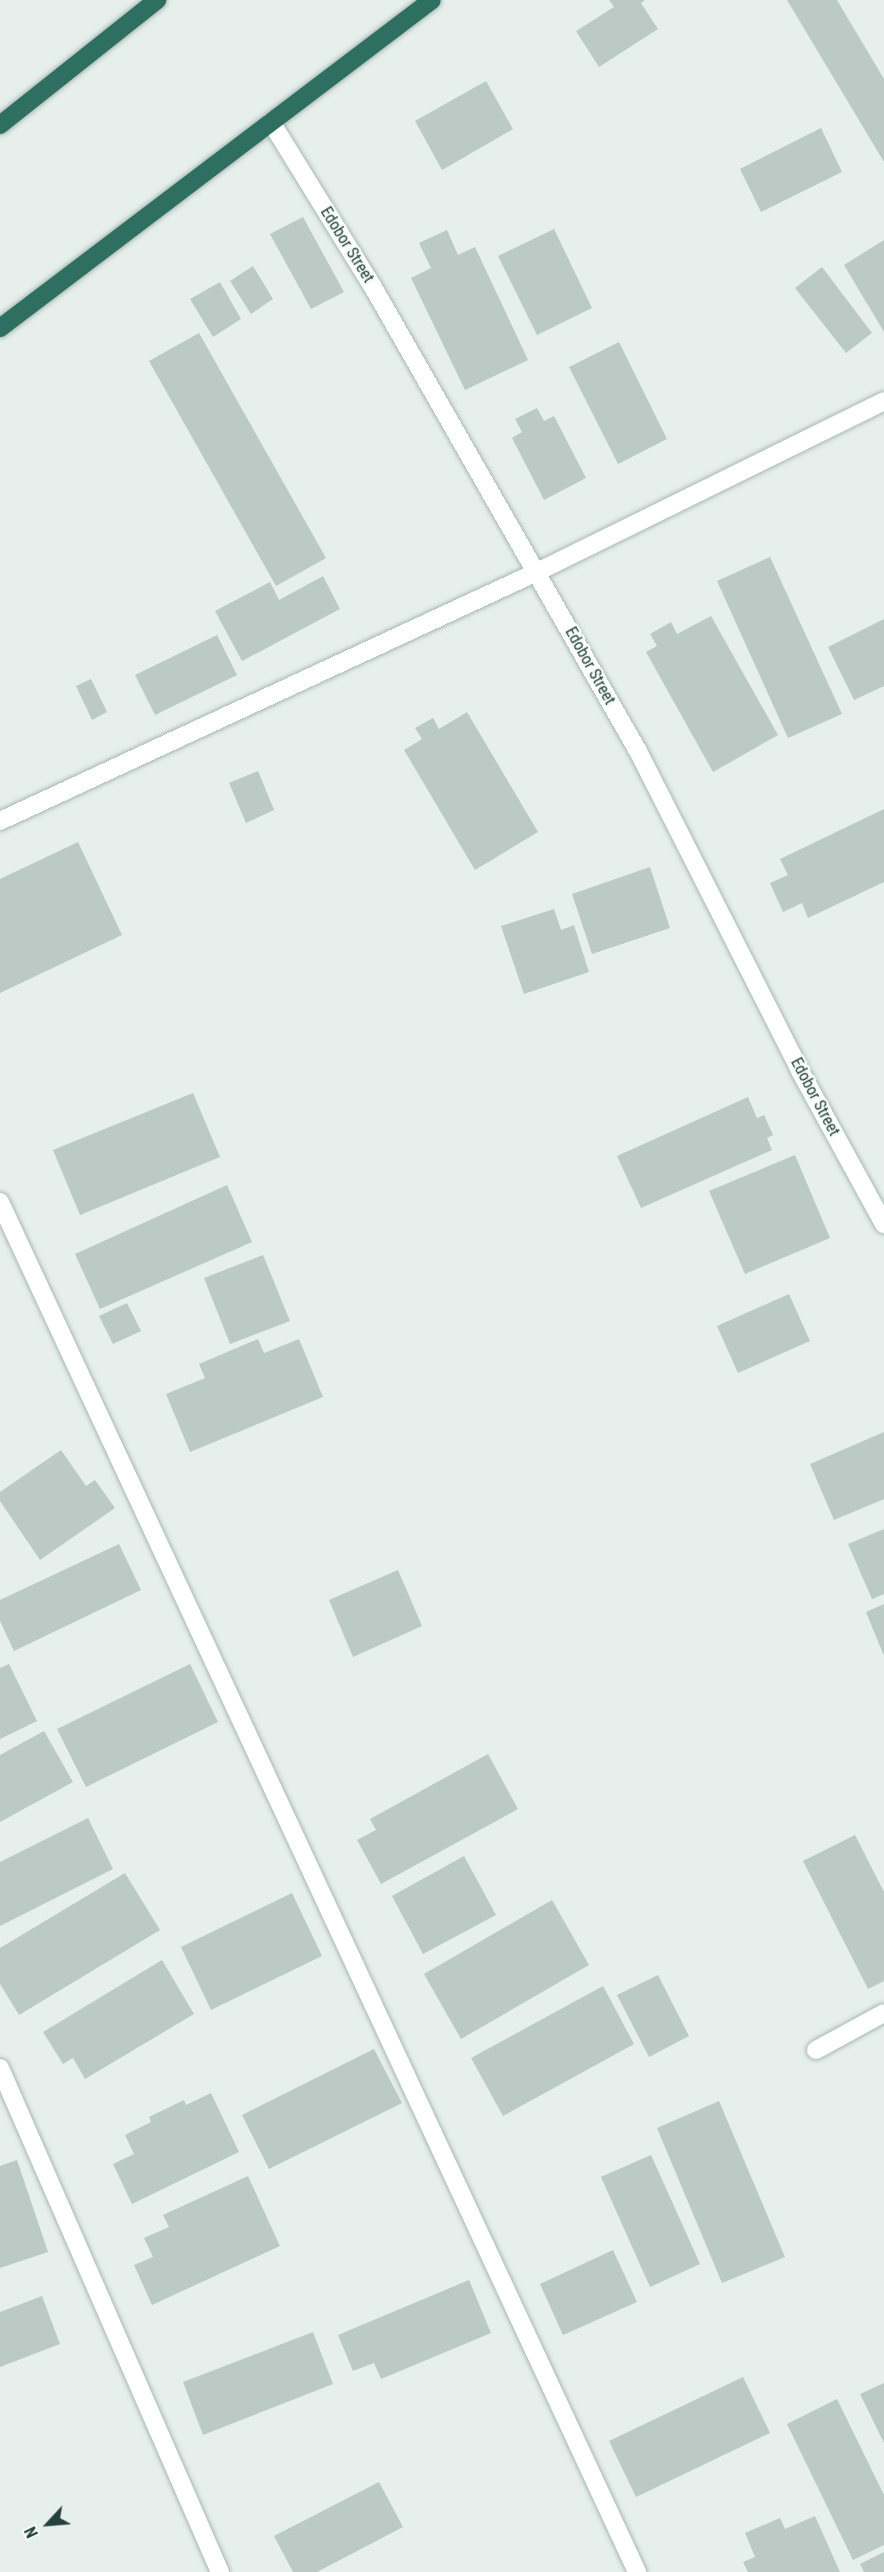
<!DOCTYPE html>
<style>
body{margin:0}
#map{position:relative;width:884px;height:2572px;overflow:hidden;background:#e6efeb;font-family:"Roboto Condensed",sans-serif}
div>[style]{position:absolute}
.building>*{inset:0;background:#bbcac4}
.roads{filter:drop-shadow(0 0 2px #a8b8b2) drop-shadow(0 0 2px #a8b8b2)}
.street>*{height:18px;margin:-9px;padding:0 9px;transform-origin:9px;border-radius:9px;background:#fff}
.highway>*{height:18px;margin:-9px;padding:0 9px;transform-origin:9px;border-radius:9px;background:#2f6f62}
span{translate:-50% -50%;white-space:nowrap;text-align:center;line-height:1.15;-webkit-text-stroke:4.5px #f7fbf9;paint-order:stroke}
.street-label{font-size:16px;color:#24423a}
.north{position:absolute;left:18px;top:2494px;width:60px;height:60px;-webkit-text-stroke:4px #f7fbf9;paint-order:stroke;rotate:244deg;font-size:16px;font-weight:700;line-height:24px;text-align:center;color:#24423a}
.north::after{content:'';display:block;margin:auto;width:21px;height:27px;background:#24423a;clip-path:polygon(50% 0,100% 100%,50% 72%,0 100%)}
</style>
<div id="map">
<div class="building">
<i style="clip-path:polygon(609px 0,645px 0,641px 3px,658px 29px,599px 67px,576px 31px,614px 7px)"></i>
<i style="clip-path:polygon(787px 0,837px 0,884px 79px,884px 162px)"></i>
<i style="clip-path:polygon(486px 81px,513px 129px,442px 170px,415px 121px)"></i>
<i style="clip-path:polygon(821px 128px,842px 172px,761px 212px,740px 169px)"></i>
<i style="clip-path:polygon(303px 217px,344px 292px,311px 309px,270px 234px)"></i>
<i style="clip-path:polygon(554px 229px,592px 308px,537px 335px,498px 256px)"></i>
<i style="clip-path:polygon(447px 230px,458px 255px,475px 247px,528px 360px,465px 390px,411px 278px,431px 268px,419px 243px)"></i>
<i style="clip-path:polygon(884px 240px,884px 332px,844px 265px)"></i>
<i style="clip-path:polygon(253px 266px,273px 299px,251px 314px,230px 281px)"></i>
<i style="clip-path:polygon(822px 267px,872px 333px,846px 353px,795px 288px)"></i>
<i style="clip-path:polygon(220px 282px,241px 319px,213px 337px,190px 299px)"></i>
<i style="clip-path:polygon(199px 333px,326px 558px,276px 586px,149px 361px)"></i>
<i style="clip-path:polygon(619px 342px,667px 439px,618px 464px,569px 367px)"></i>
<i style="clip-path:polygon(537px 408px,544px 421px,554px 416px,586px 478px,544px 500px,512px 438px,522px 432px,515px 419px)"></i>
<i style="clip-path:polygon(770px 557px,842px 714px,788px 738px,717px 581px)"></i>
<i style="clip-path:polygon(323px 576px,340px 609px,242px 661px,215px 611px,270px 582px,279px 600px)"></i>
<i style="clip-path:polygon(711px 616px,778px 735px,713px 772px,646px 652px,657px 646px,650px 634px,671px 622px,677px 634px)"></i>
<i style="clip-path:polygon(884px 619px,884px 686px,854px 700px,828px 647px)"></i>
<i style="clip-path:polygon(217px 635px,237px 675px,155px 715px,135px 675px)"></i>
<i style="clip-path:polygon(91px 679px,107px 712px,92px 720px,76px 686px)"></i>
<i style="clip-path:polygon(467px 712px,538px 832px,475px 870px,404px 750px,422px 739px,415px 728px,433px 718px,439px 729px)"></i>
<i style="clip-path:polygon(258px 771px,274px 810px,246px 823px,229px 783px)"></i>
<i style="clip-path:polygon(884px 809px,884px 882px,808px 918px,802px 903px,783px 912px,770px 883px,788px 875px,780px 859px)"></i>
<i style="clip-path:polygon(78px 842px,122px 935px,0 993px,0 879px)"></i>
<i style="clip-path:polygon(650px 867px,670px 928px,592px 954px,572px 894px)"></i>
<i style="clip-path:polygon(554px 909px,561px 930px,574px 925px,589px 972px,524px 994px,501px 926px)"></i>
<i style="clip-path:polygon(193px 1093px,220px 1157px,80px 1215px,53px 1150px)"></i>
<i style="clip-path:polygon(748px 1097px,757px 1118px,764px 1115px,773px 1135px,767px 1138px,772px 1150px,641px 1208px,617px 1156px)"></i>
<i style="clip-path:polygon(795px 1155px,830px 1238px,745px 1274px,709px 1191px)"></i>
<i style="clip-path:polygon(227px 1185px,252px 1242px,100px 1309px,75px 1254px)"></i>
<i style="clip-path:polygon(263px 1255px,290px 1321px,230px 1344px,204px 1278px)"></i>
<i style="clip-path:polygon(789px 1294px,810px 1341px,738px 1373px,717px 1326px)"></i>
<i style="clip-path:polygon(127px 1303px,141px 1331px,113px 1344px,99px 1316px)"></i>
<i style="clip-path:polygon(258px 1339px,264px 1353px,299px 1339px,323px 1397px,190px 1452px,166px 1394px,205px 1378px,199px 1364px)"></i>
<i style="clip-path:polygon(884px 1432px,884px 1499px,834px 1520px,810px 1464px)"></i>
<i style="clip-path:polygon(61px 1450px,86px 1486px,95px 1480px,115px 1508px,40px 1560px,0 1501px,0 1492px)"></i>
<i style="clip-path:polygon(884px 1529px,884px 1594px,872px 1599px,848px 1544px)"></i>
<i style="clip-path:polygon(119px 1544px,141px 1590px,14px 1651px,0 1621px,0 1600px)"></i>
<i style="clip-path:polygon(398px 1570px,422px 1626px,353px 1657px,329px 1600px)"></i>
<i style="clip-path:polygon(884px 1604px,884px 1656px,866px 1612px)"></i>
<i style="clip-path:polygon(9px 1664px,37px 1721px,0 1739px,0 1668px)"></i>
<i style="clip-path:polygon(190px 1664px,218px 1722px,86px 1787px,57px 1729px)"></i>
<i style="clip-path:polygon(44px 1731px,73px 1782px,0 1822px,0 1755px)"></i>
<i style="clip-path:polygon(488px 1754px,518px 1809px,381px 1884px,357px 1840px,376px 1830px,370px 1819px)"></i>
<i style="clip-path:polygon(88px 1818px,113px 1869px,0 1926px,0 1862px)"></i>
<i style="clip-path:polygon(855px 1835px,884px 1892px,884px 1981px,868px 1989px,803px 1861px)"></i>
<i style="clip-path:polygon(464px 1856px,496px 1915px,423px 1954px,392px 1896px)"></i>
<i style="clip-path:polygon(125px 1873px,160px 1930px,19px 2015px,0 1984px,0 1948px)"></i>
<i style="clip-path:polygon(292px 1893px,322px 1956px,211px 2010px,181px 1947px)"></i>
<i style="clip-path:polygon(552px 1900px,589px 1965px,461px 2039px,424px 1974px)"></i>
<i style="clip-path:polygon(162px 1960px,194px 2014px,85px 2079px,73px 2058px,63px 2064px,43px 2032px)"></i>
<i style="clip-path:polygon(658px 1975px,689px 2036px,649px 2057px,617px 1995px)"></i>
<i style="clip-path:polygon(603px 1986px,634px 2044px,503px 2116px,471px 2058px)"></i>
<i style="clip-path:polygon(374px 2049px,402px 2103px,269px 2169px,242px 2115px)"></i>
<i style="clip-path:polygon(211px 2093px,239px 2152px,132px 2204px,113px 2164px,134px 2154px,125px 2135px,151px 2122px,149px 2117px,184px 2100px,186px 2105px)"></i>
<i style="clip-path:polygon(719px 2101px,785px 2257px,722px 2283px,657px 2128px)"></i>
<i style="clip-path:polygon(651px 2155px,700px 2264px,650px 2287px,601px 2177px)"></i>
<i style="clip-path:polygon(17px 2160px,48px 2252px,0 2268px,0 2166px)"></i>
<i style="clip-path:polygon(248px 2176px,280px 2246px,152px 2305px,134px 2265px,153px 2257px,144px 2238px,169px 2227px,163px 2215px)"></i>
<i style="clip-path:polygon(613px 2250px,637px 2302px,563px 2335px,540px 2284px)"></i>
<i style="clip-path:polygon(469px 2280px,491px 2333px,381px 2379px,374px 2363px,353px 2371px,338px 2335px)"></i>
<i style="clip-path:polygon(42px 2296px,60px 2344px,0 2367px,0 2312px)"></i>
<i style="clip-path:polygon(313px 2332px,333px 2384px,203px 2435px,183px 2382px)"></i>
<i style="clip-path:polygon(743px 2377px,770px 2433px,636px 2497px,609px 2441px)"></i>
<i style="clip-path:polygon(884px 2383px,884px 2443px,860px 2394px)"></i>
<i style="clip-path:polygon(837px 2399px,884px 2495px,884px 2545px,853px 2560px,787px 2424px)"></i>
<i style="clip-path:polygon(379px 2482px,403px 2527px,317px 2572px,293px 2572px,274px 2536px)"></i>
<i style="clip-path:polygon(815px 2516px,840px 2572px,748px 2572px,743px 2562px,755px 2557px,745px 2533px,780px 2518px,785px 2529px)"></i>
<i style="clip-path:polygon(884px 2552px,884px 2572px,864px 2572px,860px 2564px)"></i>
</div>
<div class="roads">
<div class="street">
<i style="left:271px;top:122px;width:194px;rotate:58.3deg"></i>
<i style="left:373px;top:287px;width:534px;rotate:60.27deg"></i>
<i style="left:638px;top:751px;width:356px;rotate:63.1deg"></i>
<i style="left:799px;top:1069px;width:177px;rotate:61.3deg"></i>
<i style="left:0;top:821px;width:592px;rotate:-24.88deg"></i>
<i style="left:537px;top:572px;width:387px;rotate:-26.2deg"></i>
<i style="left:0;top:1202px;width:1511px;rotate:65.06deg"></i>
<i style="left:816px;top:2050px;width:77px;rotate:-28.6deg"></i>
<i style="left:0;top:2068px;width:550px;rotate:66.42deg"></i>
</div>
<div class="highway">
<i style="left:0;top:125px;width:201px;rotate:-38.5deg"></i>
<i style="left:0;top:328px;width:542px;rotate:-37.21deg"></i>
</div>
</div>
<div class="street-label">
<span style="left:347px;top:245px;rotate:58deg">Edobor Street</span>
<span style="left:590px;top:666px;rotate:61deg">Edobor Street</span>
<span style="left:815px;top:1097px;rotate:62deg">Edobor Street</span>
</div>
<div class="north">N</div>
</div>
